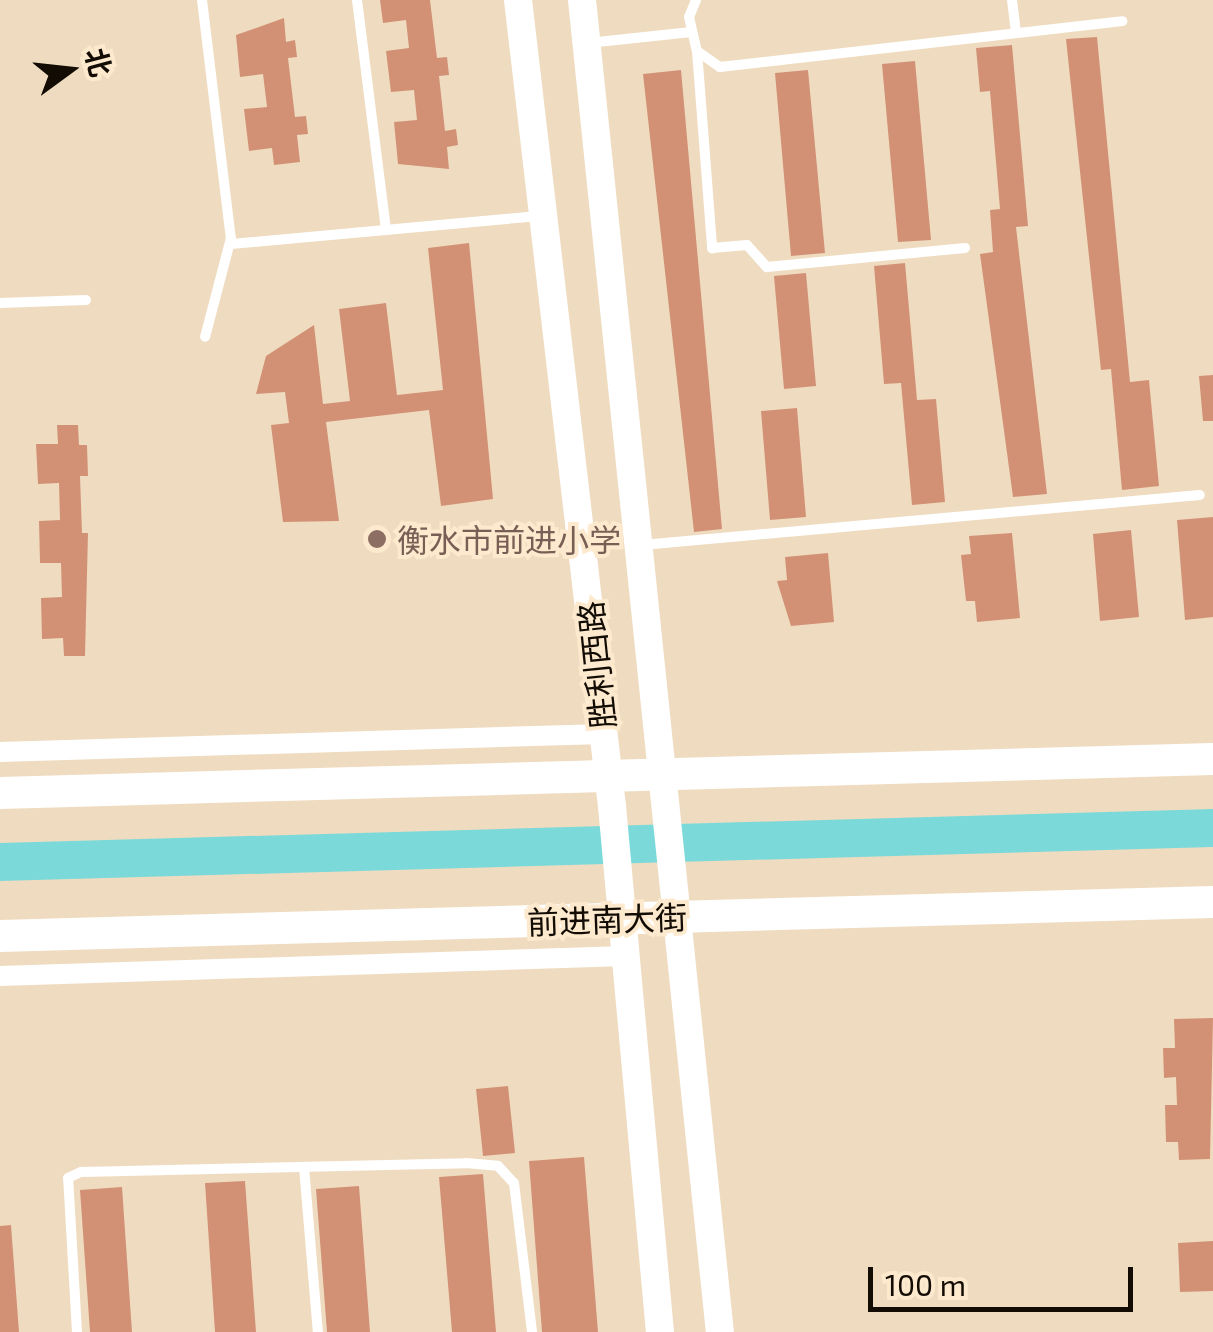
<!DOCTYPE html>
<meta charset="utf-8">
<style>
body{margin:0}
#map{position:relative;width:1213px;height:1332px;overflow:hidden;background:#efdcc0;font-family:"Exo 2","Noto Sans SC",sans-serif}
div>[style]{position:absolute}
.water>*{inset:0;background:#7cd9d9}
.building>*{inset:0;background:#d29175}
.service>*{height:10px;margin:-5px;padding:0 5px;transform-origin:5px;border-radius:5px;background:#fff}
.minor>*{height:20px;margin:-10px;padding:0 10px;transform-origin:10px;border-radius:10px;background:#fff}
.secondary>*{height:28px;margin:-14px;padding:0 14px;transform-origin:14px;border-radius:14px;background:#fff}
.primary>*{height:32px;margin:-16px;padding:0 16px;transform-origin:16px;border-radius:16px;background:#fff}
.dots>*{width:28px;height:28px;translate:-50% -50%;box-sizing:border-box;border:5px solid #fde9cd;border-radius:50%}
span{translate:-50% -50%;white-space:nowrap;text-align:center;line-height:1.15;-webkit-text-stroke:8px #fde9cd;paint-order:stroke}
.education-label{font-size:32px;color:#785e54}
.left{translate:0 -50%;text-align:left}
.street-label{font-size:32px;color:#120c04}
.north{position:absolute;left:20px;top:20px;width:100px;height:100px;-webkit-text-stroke:8px #fde9cd;paint-order:stroke;rotate:75deg;font-size:28px;font-weight:700;line-height:40px;text-align:center;color:#120c04}
.north::after{content:'';display:block;margin:auto;width:35px;height:45px;background:#120c04;clip-path:polygon(50% 0,100% 100%,50% 72%,0 100%)}
.scale{position:absolute;left:868px;top:1267px;width:265px;height:45px;box-sizing:border-box;border:5px solid #120c04;border-top:0;padding-left:12px;font-size:30px;line-height:35px;white-space:nowrap;color:#120c04;-webkit-text-stroke:8px #fde9cd;paint-order:stroke}
</style>
<div id="map">
<div class="water">
<i style="clip-path:polygon(1213px 809px,1213px 847px,0 881px,0 843px)"></i>
</div>
<div class="building">
<i style="clip-path:polygon(380px 0,430px 0,437px 58px,447px 57px,449px 75px,439px 76px,445px 131px,456px 129px,458px 145px,447px 147px,449px 169px,398px 164px,394px 122px,417px 120px,414px 90px,391px 92px,386px 51px,409px 48px,406px 20px,383px 23px)"></i>
<i style="clip-path:polygon(284px 18px,286px 42px,295px 40px,297px 57px,288px 58px,295px 117px,306px 116px,308px 134px,297px 135px,300px 162px,274px 165px,272px 148px,249px 151px,244px 109px,267px 107px,263px 74px,240px 77px,236px 35px)"></i>
<i style="clip-path:polygon(1097px 37px,1130px 382px,1149px 380px,1159px 486px,1122px 490px,1111px 369px,1101px 370px,1066px 39px)"></i>
<i style="clip-path:polygon(1012px 45px,1028px 226px,1016px 227px,1047px 494px,1013px 497px,980px 254px,993px 252px,990px 210px,1000px 209px,990px 91px,980px 92px,976px 48px)"></i>
<i style="clip-path:polygon(915px 61px,931px 240px,898px 242px,882px 64px)"></i>
<i style="clip-path:polygon(681px 70px,722px 529px,694px 532px,643px 74px)"></i>
<i style="clip-path:polygon(808px 70px,825px 253px,791px 256px,775px 73px)"></i>
<i style="clip-path:polygon(469px 243px,493px 499px,441px 506px,429px 410px,326px 422px,339px 521px,283px 522px,271px 425px,289px 423px,285px 392px,256px 394px,266px 356px,314px 325px,323px 404px,350px 401px,339px 309px,386px 303px,397px 395px,443px 390px,428px 248px)"></i>
<i style="clip-path:polygon(905px 263px,917px 400px,936px 399px,945px 502px,912px 505px,901px 383px,884px 384px,874px 266px)"></i>
<i style="clip-path:polygon(806px 273px,816px 386px,784px 389px,774px 276px)"></i>
<i style="clip-path:polygon(1213px 375px,1213px 421px,1203px 421px,1199px 376px)"></i>
<i style="clip-path:polygon(797px 408px,806px 517px,770px 520px,761px 411px)"></i>
<i style="clip-path:polygon(57px 425px,78px 425px,79px 445px,87px 445px,88px 476px,80px 476px,82px 533px,88px 533px,85px 656px,64px 656px,63px 638px,42px 639px,41px 598px,62px 597px,61px 563px,40px 563px,39px 521px,60px 520px,59px 483px,38px 484px,36px 444px,58px 444px)"></i>
<i style="clip-path:polygon(1213px 517px,1213px 617px,1185px 620px,1177px 520px)"></i>
<i style="clip-path:polygon(1131px 530px,1139px 617px,1100px 621px,1093px 534px)"></i>
<i style="clip-path:polygon(1012px 533px,1020px 618px,977px 622px,975px 601px,966px 601px,961px 555px,971px 554px,969px 536px)"></i>
<i style="clip-path:polygon(828px 553px,834px 622px,791px 626px,777px 581px,787px 580px,785px 557px)"></i>
<i style="clip-path:polygon(1213px 1018px,1210px 1159px,1179px 1160px,1178px 1142px,1166px 1142px,1165px 1105px,1177px 1105px,1176px 1077px,1164px 1078px,1163px 1048px,1175px 1048px,1174px 1019px)"></i>
<i style="clip-path:polygon(508px 1086px,515px 1153px,483px 1156px,476px 1089px)"></i>
<i style="clip-path:polygon(584px 1157px,598px 1332px,542px 1332px,529px 1161px)"></i>
<i style="clip-path:polygon(483px 1174px,496px 1332px,452px 1332px,439px 1177px)"></i>
<i style="clip-path:polygon(245px 1181px,256px 1332px,215px 1332px,205px 1183px)"></i>
<i style="clip-path:polygon(359px 1186px,370px 1332px,327px 1332px,316px 1189px)"></i>
<i style="clip-path:polygon(122px 1187px,132px 1332px,90px 1332px,80px 1190px)"></i>
<i style="clip-path:polygon(11px 1225px,19px 1332px,0 1332px,0 1226px)"></i>
<i style="clip-path:polygon(1213px 1241px,1213px 1291px,1180px 1292px,1178px 1243px)"></i>
</div>
<div class="service">
<i style="left:202px;top:0;width:240px;rotate:83.1deg"></i>
<i style="left:231px;top:238px;width:102px;rotate:104.7deg"></i>
<i style="left:357px;top:0;width:232px;rotate:82.8deg"></i>
<i style="left:696px;top:0;width:18px;rotate:112deg"></i>
<i style="left:689px;top:17px;width:35px;rotate:77deg"></i>
<i style="left:697px;top:51px;width:28px;rotate:35deg"></i>
<i style="left:720px;top:67px;width:405px;rotate:-6.5deg"></i>
<i style="left:1012px;top:0;width:33px;rotate:83deg"></i>
<i style="left:588px;top:43px;width:104px;rotate:-6.1deg"></i>
<i style="left:697px;top:51px;width:198px;rotate:85.6deg"></i>
<i style="left:712px;top:248px;width:35px;rotate:-5deg"></i>
<i style="left:747px;top:245px;width:30px;rotate:48deg"></i>
<i style="left:767px;top:267px;width:199px;rotate:-5.5deg"></i>
<i style="left:231px;top:244px;width:309px;rotate:-5.2deg"></i>
<i style="left:0;top:303px;width:86px;rotate:-2deg"></i>
<i style="left:642px;top:545px;width:560px;rotate:-5.12deg"></i>
<i style="left:304px;top:1167px;width:166px;rotate:85.2deg"></i>
<i style="left:77px;top:1332px;width:154px;rotate:-93.3deg"></i>
<i style="left:68px;top:1178px;width:14px;rotate:-25deg"></i>
<i style="left:81px;top:1172px;width:385px;rotate:-1.3deg"></i>
<i style="left:466px;top:1163px;width:32px;rotate:5deg"></i>
<i style="left:498px;top:1166px;width:23px;rotate:47deg"></i>
<i style="left:514px;top:1183px;width:150px;rotate:83.1deg"></i>
</div>
<div class="minor">
<i style="left:0;top:752px;width:604px;rotate:-1.71deg"></i>
<i style="left:0;top:976px;width:626px;rotate:-1.83deg"></i>
</div>
<div class="secondary">
<i style="left:518px;top:0;width:811px;rotate:83.35deg"></i>
<i style="left:612px;top:806px;width:528px;rotate:84.79deg"></i>
<i style="left:582px;top:0;width:1339px;rotate:84.09deg"></i>
</div>
<div class="primary">
<i style="left:0;top:793px;width:1213px;rotate:-1.61deg"></i>
<i style="left:0;top:936px;width:1213px;rotate:-1.61deg"></i>
</div>
<div class="dots">
<i style="left:377px;top:539px;background:#8d6e63"></i>
</div>
<div class="education-label">
<span class="left" style="left:397px;top:539px">衡水市前进小学</span>
</div>
<div class="street-label">
<span style="left:596px;top:665px;rotate:-96deg">胜利西路</span>
<span style="left:607px;top:919px;rotate:-2deg">前进南大街</span>
</div>
<div class="north">北</div>
<div class="scale">100 m</div>
</div>
